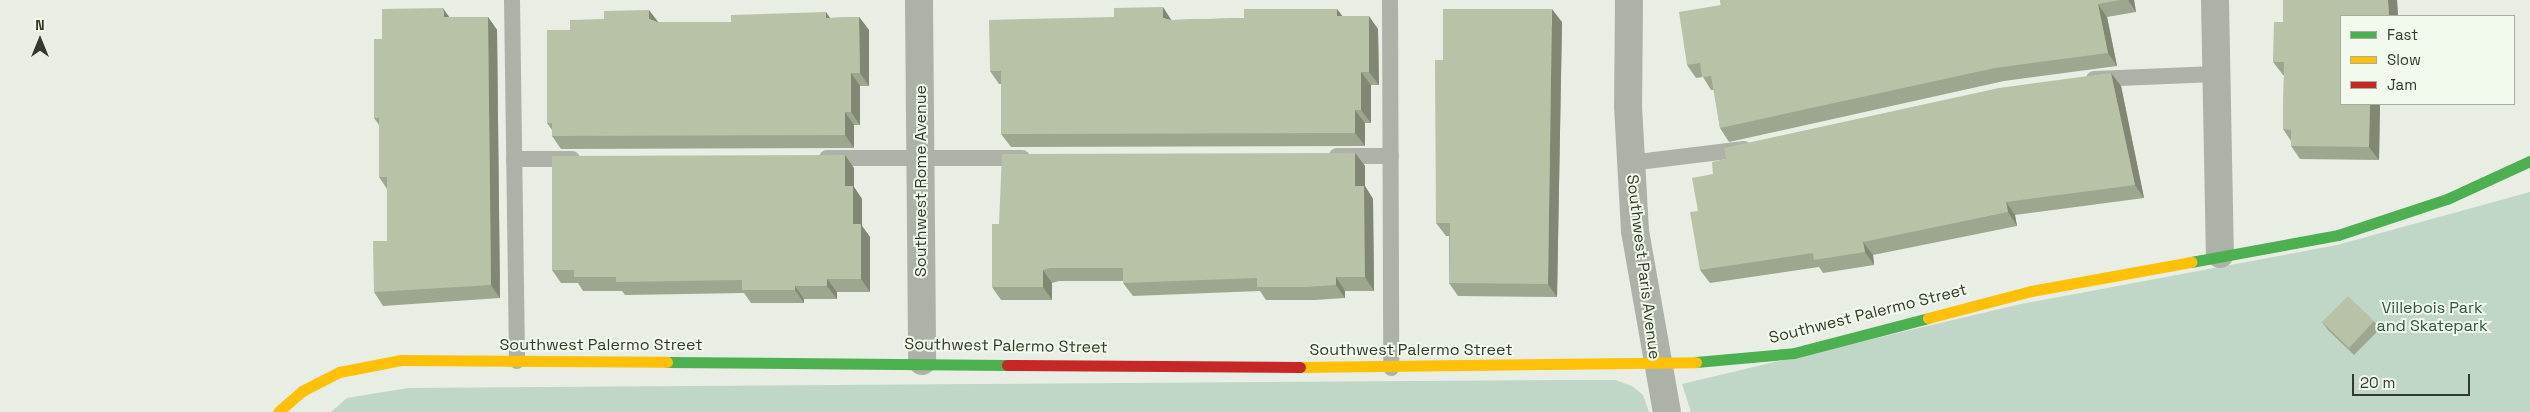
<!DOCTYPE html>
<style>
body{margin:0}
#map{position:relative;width:2530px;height:412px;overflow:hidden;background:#e8eee4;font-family:"Space Grotesk",sans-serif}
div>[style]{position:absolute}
.green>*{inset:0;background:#c0d6c7}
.lane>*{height:16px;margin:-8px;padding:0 8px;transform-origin:8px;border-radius:8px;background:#acb2a8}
.street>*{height:28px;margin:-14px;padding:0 14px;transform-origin:14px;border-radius:14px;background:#acb2a8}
.fast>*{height:11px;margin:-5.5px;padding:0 5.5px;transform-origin:5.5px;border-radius:5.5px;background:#4caf50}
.slow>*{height:11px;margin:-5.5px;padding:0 5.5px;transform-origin:5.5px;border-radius:5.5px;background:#ffc107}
.jam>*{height:11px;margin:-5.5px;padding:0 5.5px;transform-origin:5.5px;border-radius:5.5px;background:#c62828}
.wall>*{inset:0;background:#9da78f}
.shaded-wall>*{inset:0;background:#808874}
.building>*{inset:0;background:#b7c2a6}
span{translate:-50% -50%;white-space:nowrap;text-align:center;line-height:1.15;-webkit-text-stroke:4px #f1faec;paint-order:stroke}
.street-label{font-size:16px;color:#333a2a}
.park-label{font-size:16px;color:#2e5842}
.legend{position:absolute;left:2340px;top:15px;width:175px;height:90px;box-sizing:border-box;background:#f1faec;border:1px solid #a5ad9e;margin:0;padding:6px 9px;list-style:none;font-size:15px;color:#333a2a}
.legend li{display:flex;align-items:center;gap:10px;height:25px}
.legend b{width:25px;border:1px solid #a5ad9e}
.north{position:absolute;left:15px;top:15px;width:50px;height:50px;-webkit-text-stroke:4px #f1faec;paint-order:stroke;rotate:0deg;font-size:14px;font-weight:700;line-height:20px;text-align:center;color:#333a2a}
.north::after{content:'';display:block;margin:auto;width:18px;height:22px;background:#333a2a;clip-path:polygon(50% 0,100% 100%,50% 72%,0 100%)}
.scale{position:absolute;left:2352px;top:374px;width:118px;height:22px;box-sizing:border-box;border:2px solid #333a2a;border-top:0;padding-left:6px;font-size:15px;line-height:18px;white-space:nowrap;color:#333a2a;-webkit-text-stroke:4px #f1faec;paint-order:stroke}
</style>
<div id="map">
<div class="green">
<i style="clip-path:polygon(2530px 192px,2530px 412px,1691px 412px,1682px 384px,2021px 304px,2337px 245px)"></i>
<i style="clip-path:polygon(1569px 380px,1615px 380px,1632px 386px,1643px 395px,1649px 412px,331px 412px,347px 398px,408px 388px)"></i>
</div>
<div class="lane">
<i style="left:512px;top:0;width:361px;rotate:89.2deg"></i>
<i style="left:1390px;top:0;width:368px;rotate:89.8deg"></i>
<i style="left:2094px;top:79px;width:122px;rotate:-2.3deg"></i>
<i style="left:1337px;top:156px;width:54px"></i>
<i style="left:827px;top:158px;width:195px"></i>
<i style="left:514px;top:159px;width:58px"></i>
<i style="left:1630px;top:163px;width:115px;rotate:-7deg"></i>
</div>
<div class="street">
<i style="left:919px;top:0;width:361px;rotate:89.5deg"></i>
<i style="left:1629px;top:0;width:106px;rotate:90.5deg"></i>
<i style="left:1628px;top:106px;width:125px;rotate:86.8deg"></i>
<i style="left:1635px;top:231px;width:184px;rotate:80deg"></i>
<i style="left:2215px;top:0;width:254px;rotate:88.9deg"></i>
</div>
<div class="fast">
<i style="left:2191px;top:262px;width:149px;rotate:-10.4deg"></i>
<i style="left:2338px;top:235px;width:115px;rotate:-18.3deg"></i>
<i style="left:2447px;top:199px;width:91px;rotate:-24.6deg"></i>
<i style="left:667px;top:362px;width:340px;rotate:0.5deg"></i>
<i style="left:1696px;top:362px;width:98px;rotate:-5.2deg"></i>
<i style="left:1794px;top:353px;width:138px;rotate:-14.6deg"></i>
</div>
<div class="slow">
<i style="left:1928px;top:318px;width:106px;rotate:-14.7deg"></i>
<i style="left:2031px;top:291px;width:163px;rotate:-10.3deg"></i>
<i style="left:1300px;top:367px;width:396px;rotate:-0.7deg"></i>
<i style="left:278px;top:412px;width:32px;rotate:-41deg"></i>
<i style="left:302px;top:391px;width:42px;rotate:-27.2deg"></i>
<i style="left:339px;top:372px;width:63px;rotate:-11deg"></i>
<i style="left:401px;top:360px;width:266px;rotate:0.4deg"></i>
</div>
<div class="jam">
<i style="left:1007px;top:365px;width:293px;rotate:0.4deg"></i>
</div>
<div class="wall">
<i style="clip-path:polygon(1720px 0,2134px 0,2136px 12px,2107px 17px,2117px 66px,2004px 81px,1729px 142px,1720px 128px,1714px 90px,1711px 90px,1703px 77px,1696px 78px,1687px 65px,1721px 5px)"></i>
<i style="clip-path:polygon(2283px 0,2397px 0,2398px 16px,2341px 16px,2341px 104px,2380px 104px,2379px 160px,2300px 159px,2291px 146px,2291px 141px,2283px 129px,2284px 75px,2283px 75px,2273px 62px,2283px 22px)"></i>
<i style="clip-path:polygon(1337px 9px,1342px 16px,1378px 29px,1379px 85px,1371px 85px,1371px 123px,1365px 123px,1365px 146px,1011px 147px,1001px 134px,1001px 84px,999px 84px,990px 71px,1114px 17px,1172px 20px,1244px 18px)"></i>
<i style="clip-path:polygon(450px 17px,488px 17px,497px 30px,500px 298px,383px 306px,374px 292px,387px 241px,387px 189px,379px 177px,379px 125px,374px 118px,382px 39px)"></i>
<i style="clip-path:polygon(859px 17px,869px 30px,869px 86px,860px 86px,860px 125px,854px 125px,854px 148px,561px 149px,552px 136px,552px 130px,547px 123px,658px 22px,731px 22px,830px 18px)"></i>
<i style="clip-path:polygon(1562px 22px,1557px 297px,1458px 296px,1449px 283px,1449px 236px,1446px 236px,1436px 223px,1443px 60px)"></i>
<i style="clip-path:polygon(2111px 73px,2121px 86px,2144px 198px,2015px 215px,2017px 226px,1873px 255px,1874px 265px,1823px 273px,1819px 267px,1710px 283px,1700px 270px,1698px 211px,1713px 174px,1726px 159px)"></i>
<i style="clip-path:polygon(1355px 153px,1365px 166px,1365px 186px,1373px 199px,1374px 291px,1345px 291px,1345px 298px,1315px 300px,1266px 300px,1260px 291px,1133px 296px,1123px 283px,1123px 281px,1059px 281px,1052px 283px,1052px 300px,1001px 300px,992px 287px,999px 224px)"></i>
<i style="clip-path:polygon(854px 168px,854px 187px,862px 199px,862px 226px,870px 237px,870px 292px,837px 292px,837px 299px,804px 299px,804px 303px,751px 303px,744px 293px,625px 295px,622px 291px,583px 291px,578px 283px,561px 283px,552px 270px)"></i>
<i style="clip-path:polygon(2374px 321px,2380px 329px,2354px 355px,2328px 330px,2322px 322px)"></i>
</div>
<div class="shaded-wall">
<i style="clip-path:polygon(2128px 0,2134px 0,2136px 12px)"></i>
<i style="clip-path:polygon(2388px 0,2397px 0,2398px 16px,2389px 16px)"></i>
<i style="clip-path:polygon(2098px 4px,2107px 17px,2117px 66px,2108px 53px)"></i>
<i style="clip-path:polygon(1163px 7px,1172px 21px,1163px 18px)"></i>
<i style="clip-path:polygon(443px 8px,452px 21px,444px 17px)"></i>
<i style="clip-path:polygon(1337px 9px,1347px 22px,1337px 16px)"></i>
<i style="clip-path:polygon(1552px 9px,1562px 22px,1557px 297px,1548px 284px)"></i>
<i style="clip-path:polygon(649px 10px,659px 23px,649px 19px)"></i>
<i style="clip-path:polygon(826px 12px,835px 25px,826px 18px)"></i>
<i style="clip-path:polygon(1369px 16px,1378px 29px,1379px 85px,1369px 72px)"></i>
<i style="clip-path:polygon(488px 17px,497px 30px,500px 298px,491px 285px)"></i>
<i style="clip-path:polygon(859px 17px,869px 30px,869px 86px,860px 73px)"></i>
<i style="clip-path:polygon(1361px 72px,1371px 85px,1371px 123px,1361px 110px)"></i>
<i style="clip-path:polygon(851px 73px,860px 86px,860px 125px,851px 112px)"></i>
<i style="clip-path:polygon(2111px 73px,2121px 86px,2144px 198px,2135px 185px)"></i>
<i style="clip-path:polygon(2370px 104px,2380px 104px,2379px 160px,2369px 147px)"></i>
<i style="clip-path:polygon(1355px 110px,1365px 123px,1365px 146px,1355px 133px)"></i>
<i style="clip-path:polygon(845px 112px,854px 125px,854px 148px,845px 135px)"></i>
<i style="clip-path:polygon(1355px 153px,1365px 166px,1365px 186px,1373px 199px,1374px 291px,1365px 277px,1355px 186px)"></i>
<i style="clip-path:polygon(845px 155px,854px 168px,854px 187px,862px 199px,862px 226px,870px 237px,870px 292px,861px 279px,853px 224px,845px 186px)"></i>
<i style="clip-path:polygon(2006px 202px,2015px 215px,2017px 226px,2008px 212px)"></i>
<i style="clip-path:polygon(1863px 242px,1873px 255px,1874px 265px,1865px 252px)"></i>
<i style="clip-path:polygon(1043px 270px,1052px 283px,1052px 300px,1043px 287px)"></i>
<i style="clip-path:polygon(1336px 277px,1345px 291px,1345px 298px,1336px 285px)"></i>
<i style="clip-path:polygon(827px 279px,837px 292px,837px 299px,827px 286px)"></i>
<i style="clip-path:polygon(795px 286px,804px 299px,804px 303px,795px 290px)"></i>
</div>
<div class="building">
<i style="clip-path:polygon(1720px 0,2120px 0,2098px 4px,2108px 53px,1995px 68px,1720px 128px,1711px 76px,1702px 77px,1700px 63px,1687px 65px,1679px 12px,1721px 5px)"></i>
<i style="clip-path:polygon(2283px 0,2388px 0,2389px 16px,2341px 16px,2341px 104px,2370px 104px,2369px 147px,2291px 146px,2291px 130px,2283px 129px,2284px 62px,2273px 62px,2274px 22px,2283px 22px)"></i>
<i style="clip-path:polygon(1163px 7px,1163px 18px,1171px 20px,1244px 18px,1244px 9px,1337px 9px,1337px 16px,1369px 16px,1369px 72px,1361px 72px,1361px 110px,1355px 110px,1355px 133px,1001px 134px,1001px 71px,990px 71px,989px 20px,1114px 17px,1114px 8px)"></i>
<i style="clip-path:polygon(443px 8px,444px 17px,488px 17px,491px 285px,374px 292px,373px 241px,387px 241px,387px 177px,379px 177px,379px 118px,374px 118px,374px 39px,382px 39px,382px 9px)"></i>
<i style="clip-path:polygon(1443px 9px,1552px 9px,1548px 284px,1449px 283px,1450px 223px,1436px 223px,1435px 60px,1443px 60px)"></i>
<i style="clip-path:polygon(649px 10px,649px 19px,657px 22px,731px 22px,731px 15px,826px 12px,826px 18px,859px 17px,860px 73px,851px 73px,851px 112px,845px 112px,845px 135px,552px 136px,552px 123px,547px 123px,547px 30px,570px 30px,570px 20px,604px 19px,604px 11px)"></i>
<i style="clip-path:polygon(2111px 73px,2135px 185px,2006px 202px,2008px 212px,1863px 242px,1865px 252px,1814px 260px,1813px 253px,1700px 270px,1690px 212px,1698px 211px,1692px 178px,1713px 174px,1712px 162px,1726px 159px,1724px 148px,1999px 88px)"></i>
<i style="clip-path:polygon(1355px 153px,1355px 186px,1364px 186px,1365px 277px,1336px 277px,1336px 285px,1306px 287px,1257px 287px,1257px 278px,1123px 283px,1123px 268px,1050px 268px,1043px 270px,1043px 287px,992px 287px,992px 224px,999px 224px,1002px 154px)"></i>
<i style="clip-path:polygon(845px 155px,845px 186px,853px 186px,853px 224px,861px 224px,861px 279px,827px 279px,827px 286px,795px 286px,795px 290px,742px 290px,742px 280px,616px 282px,616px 277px,574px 277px,574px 270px,552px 270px,552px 156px)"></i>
<i style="clip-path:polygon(2348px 296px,2374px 321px,2349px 348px,2322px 322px)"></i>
</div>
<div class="street-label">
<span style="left:921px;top:181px;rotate:-90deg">Southwest Rome Avenue</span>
<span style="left:1643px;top:267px;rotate:83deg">Southwest Paris Avenue</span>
<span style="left:1868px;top:314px;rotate:-14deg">Southwest Palermo Street</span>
<span style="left:601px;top:345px">Southwest Palermo Street</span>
<span style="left:1006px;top:346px;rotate:1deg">Southwest Palermo Street</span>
<span style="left:1411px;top:350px">Southwest Palermo Street</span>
</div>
<div class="park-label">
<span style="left:2432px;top:317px">Villebois Park<br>and Skatepark</span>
</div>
<ul class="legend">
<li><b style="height:6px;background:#4caf50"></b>Fast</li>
<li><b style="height:6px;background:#ffc107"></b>Slow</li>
<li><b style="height:6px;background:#c62828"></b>Jam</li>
</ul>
<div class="north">N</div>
<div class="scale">20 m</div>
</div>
